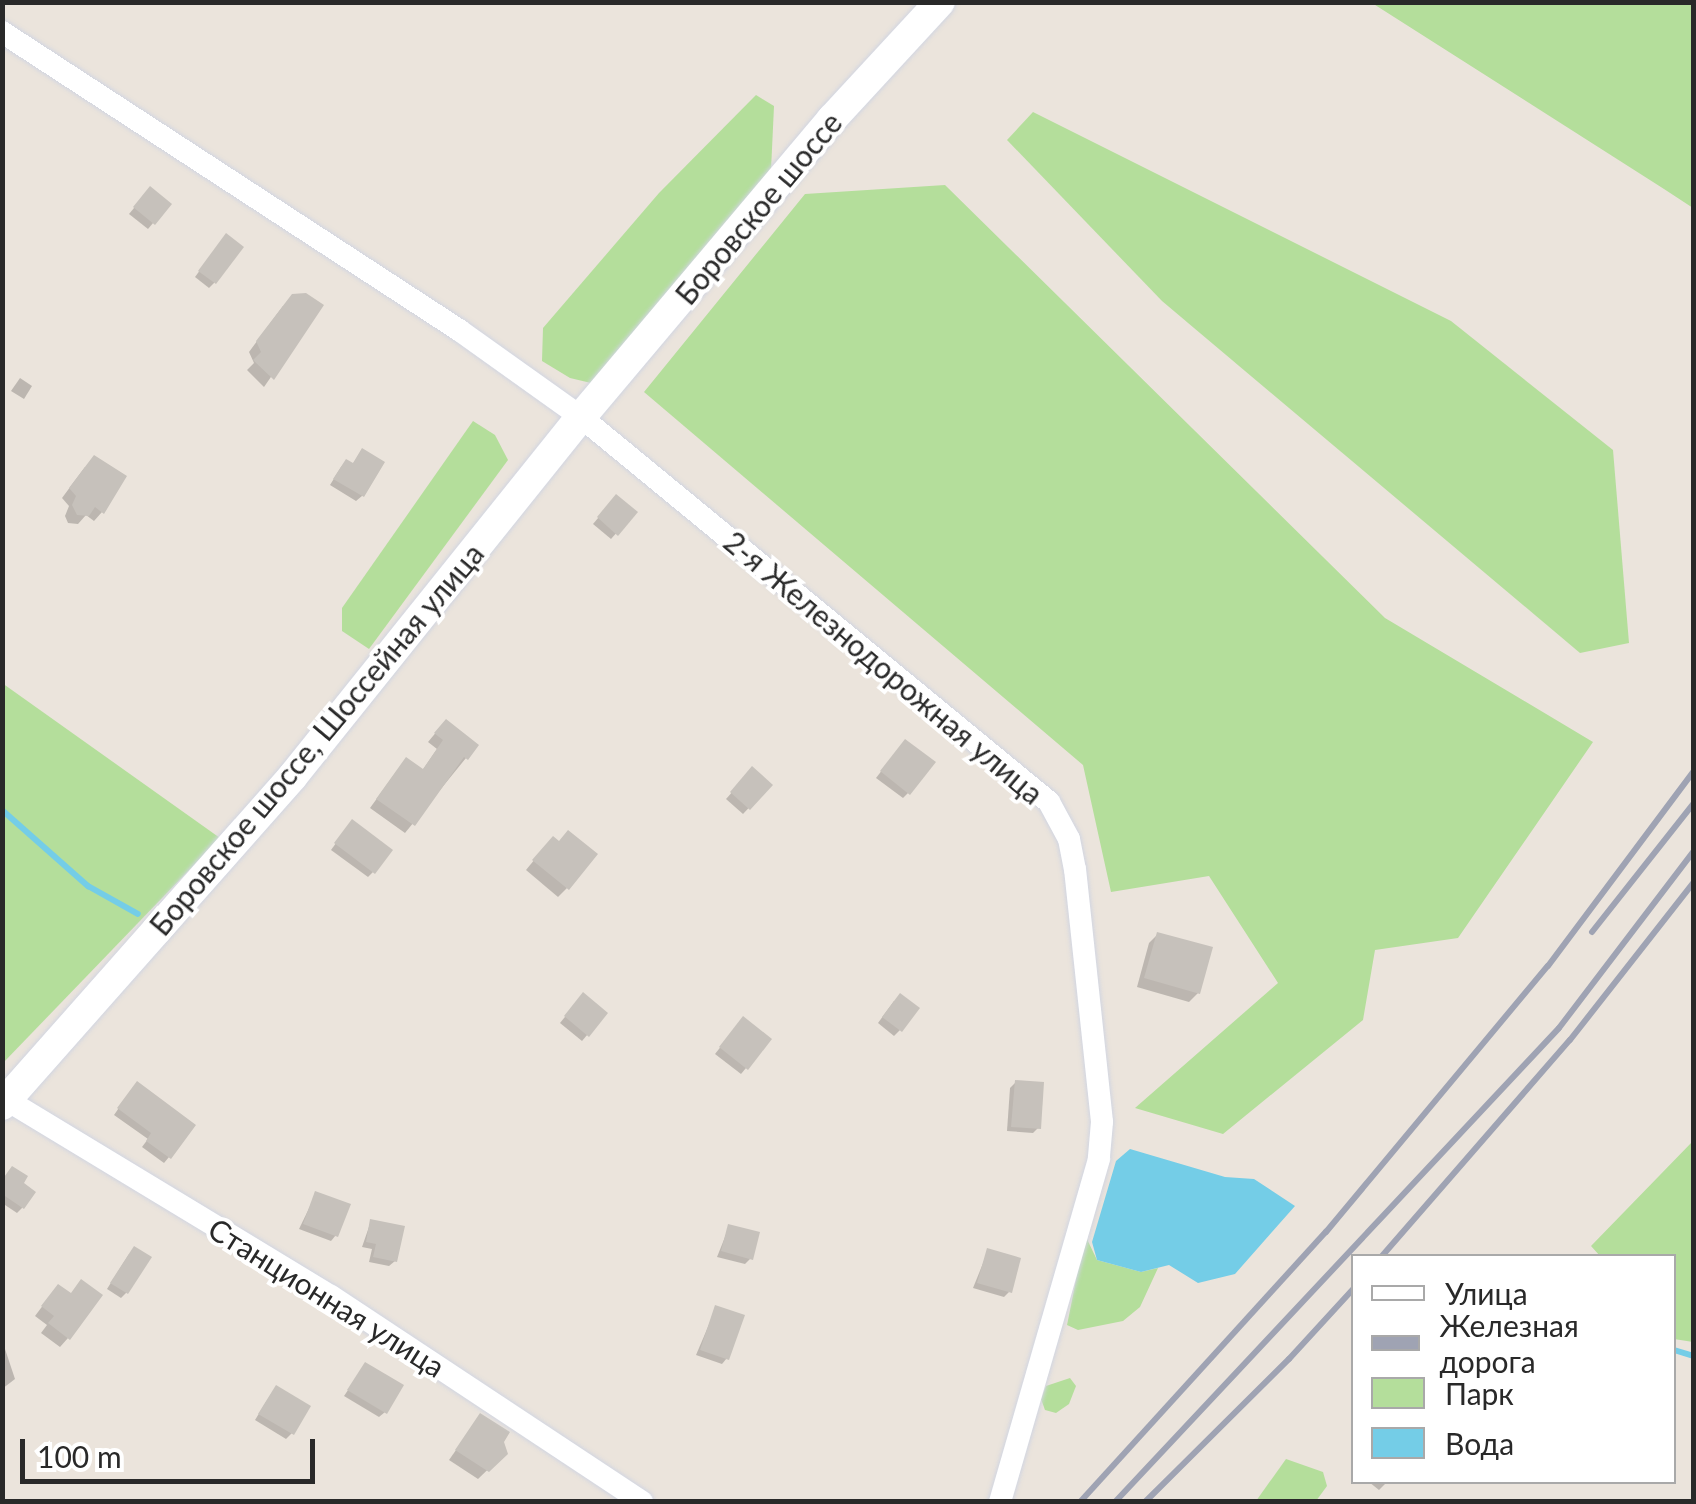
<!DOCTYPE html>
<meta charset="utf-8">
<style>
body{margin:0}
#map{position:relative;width:1696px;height:1504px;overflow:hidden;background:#ebe4dc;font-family:Lato,sans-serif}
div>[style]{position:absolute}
.green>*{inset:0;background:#b4de9b}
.water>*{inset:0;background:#74cde7}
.shadow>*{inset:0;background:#0003}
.stream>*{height:6px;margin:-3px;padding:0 3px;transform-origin:3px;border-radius:3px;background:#74cde7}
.building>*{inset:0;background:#c6c1bb}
.roads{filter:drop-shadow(0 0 2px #d1d5e1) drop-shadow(0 0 2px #d1d5e1)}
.street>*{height:22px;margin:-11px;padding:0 11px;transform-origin:11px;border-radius:11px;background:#fff}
.secondary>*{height:30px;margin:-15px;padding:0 15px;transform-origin:15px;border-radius:15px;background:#fff}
.rail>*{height:6px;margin:-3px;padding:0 3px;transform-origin:3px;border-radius:3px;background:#9fa3b3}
span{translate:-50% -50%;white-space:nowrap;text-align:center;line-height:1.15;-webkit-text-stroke:8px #fff;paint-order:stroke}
.street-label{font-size:30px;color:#292929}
.frame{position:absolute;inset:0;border:5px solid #292929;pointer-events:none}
.legend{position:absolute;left:1351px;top:1254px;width:325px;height:230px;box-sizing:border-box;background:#fff;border:2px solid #a9a9a9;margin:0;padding:12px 18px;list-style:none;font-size:30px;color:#292929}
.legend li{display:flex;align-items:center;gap:20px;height:50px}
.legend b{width:50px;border:2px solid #a9a9a9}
.scale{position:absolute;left:20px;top:1439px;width:295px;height:45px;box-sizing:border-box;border:5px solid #292929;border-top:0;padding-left:12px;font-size:30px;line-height:35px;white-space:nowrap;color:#292929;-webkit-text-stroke:8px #fff;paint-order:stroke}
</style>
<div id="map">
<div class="green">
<i style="clip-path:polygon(1372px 3px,1693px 3px,1693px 208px,1664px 189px)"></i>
<i style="clip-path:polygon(756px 95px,774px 106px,771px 170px,591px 383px,570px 378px,542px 361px,543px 328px,659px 193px)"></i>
<i style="clip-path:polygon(1033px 112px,1451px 321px,1613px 450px,1629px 643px,1580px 653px,1162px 301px,1007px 140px)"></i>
<i style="clip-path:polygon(945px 185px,1385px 618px,1593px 742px,1458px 938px,1375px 950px,1363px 1020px,1223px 1134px,1135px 1108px,1278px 983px,1209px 876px,1111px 892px,1083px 765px,644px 392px,805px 194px)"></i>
<i style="clip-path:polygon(473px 421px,495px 435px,508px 460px,369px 649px,342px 631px,342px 608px)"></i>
<i style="clip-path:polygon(2px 683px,220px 838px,3px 1063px,2px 1063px)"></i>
<i style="clip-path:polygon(1693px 1141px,1693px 1342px,1674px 1339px,1674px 1256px,1600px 1256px,1591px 1246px)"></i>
<i style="clip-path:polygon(1085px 1235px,1097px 1260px,1141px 1272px,1158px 1268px,1140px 1307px,1123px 1321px,1078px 1330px,1067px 1325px)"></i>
<i style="clip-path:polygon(1070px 1378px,1076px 1386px,1069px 1404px,1056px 1413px,1045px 1410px,1041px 1399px,1046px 1386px)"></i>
<i style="clip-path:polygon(1286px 1459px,1323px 1472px,1327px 1486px,1316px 1501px,1256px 1501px)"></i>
</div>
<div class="water">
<i style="clip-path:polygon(1130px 1149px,1225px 1177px,1254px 1179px,1295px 1206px,1235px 1274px,1198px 1283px,1169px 1265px,1141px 1272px,1097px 1260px,1092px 1242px,1116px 1161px)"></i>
</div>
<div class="shadow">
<i style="clip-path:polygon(145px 195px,169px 204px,148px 229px,129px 214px)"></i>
<i style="clip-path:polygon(221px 242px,214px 283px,209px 288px,195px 277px)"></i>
<i style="clip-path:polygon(283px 306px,320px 306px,264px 387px,247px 370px,254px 363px,249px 352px)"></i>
<i style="clip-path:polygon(20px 378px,32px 386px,24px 399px,11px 391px)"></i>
<i style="clip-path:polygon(362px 451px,362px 496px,356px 501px,330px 485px,341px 467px,346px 462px,352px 465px)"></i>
<i style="clip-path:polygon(85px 467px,102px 512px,94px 521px,86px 515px,78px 524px,68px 523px,65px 516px,69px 506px,62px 498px)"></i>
<i style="clip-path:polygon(616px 497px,634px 513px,611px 539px,593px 524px)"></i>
<i style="clip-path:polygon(438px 730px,466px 758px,405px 833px,370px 808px,399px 768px,422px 771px,437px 749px,428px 742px)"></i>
<i style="clip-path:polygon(900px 747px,908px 793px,903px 798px,876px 778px)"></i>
<i style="clip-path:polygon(752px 770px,770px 785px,743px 814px,726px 799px)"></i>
<i style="clip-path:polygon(347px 828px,373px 872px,368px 877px,331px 850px)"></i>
<i style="clip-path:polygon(544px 848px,567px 888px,558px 897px,526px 870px)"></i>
<i style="clip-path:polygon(1157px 935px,1198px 993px,1189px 1002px,1137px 987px,1149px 943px)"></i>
<i style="clip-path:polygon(578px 1001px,605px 1014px,582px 1041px,560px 1023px)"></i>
<i style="clip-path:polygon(894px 1001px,900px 1030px,894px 1036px,878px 1023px)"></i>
<i style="clip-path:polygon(738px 1025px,746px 1068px,741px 1074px,715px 1054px)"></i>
<i style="clip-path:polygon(1016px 1082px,1038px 1128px,1033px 1133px,1007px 1131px,1010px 1088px)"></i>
<i style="clip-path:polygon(132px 1089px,169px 1157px,164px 1163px,142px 1147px,148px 1139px,114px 1115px)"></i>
<i style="clip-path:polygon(2px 1181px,20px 1184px,22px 1208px,17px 1213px,2px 1203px)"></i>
<i style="clip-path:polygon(316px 1194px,336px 1235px,331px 1241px,299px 1229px)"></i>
<i style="clip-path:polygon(371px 1221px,395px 1261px,389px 1266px,369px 1262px,372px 1249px,362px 1247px)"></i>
<i style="clip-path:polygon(729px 1227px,751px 1258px,745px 1264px,717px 1257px)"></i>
<i style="clip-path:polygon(988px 1251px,1009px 1292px,1004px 1297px,973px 1288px)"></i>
<i style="clip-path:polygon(129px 1254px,126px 1293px,121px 1298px,107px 1289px)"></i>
<i style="clip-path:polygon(50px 1296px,68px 1338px,60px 1347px,41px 1333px,47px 1325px,35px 1316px)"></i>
<i style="clip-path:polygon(716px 1308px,727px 1358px,722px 1364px,696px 1355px)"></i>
<i style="clip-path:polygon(2px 1340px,15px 1379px,2px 1389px)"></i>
<i style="clip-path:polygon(365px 1365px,385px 1412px,379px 1417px,344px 1396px)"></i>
<i style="clip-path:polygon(271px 1394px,292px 1433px,286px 1439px,255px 1420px)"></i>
<i style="clip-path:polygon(480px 1416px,505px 1453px,478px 1479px,449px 1460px)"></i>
<i style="clip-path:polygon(1369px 1482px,1387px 1482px,1379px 1490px)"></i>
</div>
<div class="stream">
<i style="left:2px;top:810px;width:115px;rotate:41.5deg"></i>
<i style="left:88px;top:886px;width:57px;rotate:29.2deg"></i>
<i style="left:1674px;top:1350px;width:21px;rotate:17deg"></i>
</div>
<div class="building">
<i style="clip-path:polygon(150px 186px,172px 204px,155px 225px,133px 207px)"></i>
<i style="clip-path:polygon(226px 233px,244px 247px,216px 284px,198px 271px)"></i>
<i style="clip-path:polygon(306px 293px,324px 305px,274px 380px,253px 360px,261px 352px,256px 341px,292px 294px)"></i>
<i style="clip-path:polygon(362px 448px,385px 462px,364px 497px,333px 479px,346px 459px,353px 463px)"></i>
<i style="clip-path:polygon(94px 455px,127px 476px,104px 514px,95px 507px,89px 516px,77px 515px,72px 505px,76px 496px,69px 488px)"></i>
<i style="clip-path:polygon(616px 494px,638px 512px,618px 536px,597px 517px)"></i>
<i style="clip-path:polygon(446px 719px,479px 745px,468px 760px,464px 757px,415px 826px,376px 799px,406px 757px,423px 769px,443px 740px,434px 733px)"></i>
<i style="clip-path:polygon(905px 739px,936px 762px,910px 795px,880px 771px)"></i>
<i style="clip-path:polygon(752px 766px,773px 785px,750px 810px,730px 792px)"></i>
<i style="clip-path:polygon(352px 819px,393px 850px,375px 874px,334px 843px)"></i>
<i style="clip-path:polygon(568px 830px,598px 854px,569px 890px,532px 860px,553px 836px,559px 841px)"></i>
<i style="clip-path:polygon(1157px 932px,1213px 947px,1200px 994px,1144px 978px)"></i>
<i style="clip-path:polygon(583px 992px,608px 1013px,589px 1037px,564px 1016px)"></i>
<i style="clip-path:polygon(900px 993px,920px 1008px,902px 1032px,882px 1017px)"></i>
<i style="clip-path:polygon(743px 1016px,772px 1039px,748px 1070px,719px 1047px)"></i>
<i style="clip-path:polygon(1015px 1080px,1044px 1082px,1041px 1129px,1011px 1127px)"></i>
<i style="clip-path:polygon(137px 1081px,196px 1125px,171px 1159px,146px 1141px,151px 1133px,117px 1108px)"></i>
<i style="clip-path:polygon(12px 1166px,28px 1176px,24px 1183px,36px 1192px,24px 1209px,2px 1194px,2px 1180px)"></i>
<i style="clip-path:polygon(315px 1191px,351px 1204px,338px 1237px,303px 1224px)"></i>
<i style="clip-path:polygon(370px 1219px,405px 1226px,397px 1262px,373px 1257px,376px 1244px,366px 1242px)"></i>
<i style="clip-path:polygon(728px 1224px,760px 1232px,753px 1260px,721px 1251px)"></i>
<i style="clip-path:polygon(134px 1246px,152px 1257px,128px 1294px,110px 1283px)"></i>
<i style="clip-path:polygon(987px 1248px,1021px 1258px,1012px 1293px,977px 1283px)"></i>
<i style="clip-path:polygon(81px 1279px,103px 1295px,70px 1340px,48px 1323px,54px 1316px,41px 1306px,58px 1284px,71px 1293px)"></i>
<i style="clip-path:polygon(715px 1305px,745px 1315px,729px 1360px,700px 1350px)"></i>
<i style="clip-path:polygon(365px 1362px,404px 1385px,387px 1414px,347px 1390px)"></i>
<i style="clip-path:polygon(276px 1385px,311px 1406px,294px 1435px,258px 1414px)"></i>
<i style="clip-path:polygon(480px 1413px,510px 1432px,504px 1442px,508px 1454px,489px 1472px,455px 1450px)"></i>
</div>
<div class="roads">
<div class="street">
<i style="left:2px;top:32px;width:546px;rotate:33.11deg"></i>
<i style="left:459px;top:330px;width:150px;rotate:35.5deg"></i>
<i style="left:581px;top:417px;width:606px;rotate:39.44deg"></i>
<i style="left:1049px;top:802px;width:42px;rotate:61.6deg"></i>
<i style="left:1069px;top:839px;width:31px;rotate:79deg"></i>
<i style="left:1075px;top:869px;width:254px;rotate:83.9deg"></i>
<i style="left:1102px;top:1122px;width:37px;rotate:95deg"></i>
<i style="left:1099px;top:1159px;width:357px;rotate:106.1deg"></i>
<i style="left:7px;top:1100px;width:379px;rotate:31.2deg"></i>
<i style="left:331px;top:1296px;width:373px;rotate:33.5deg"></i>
</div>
<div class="secondary">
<i style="left:2px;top:1105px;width:439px;rotate:-48.5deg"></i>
<i style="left:293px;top:776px;width:460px;rotate:-51.3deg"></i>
<i style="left:581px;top:417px;width:390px;rotate:-49.9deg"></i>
<i style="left:832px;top:119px;width:159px;rotate:-47.3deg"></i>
</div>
</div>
<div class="rail">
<i style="left:1592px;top:932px;width:164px;rotate:-51.7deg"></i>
<i style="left:1382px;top:1256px;width:286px;rotate:-49deg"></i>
<i style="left:1570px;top:1040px;width:201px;rotate:-51.9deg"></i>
<i style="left:1080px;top:1502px;width:365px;rotate:-47.7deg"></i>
<i style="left:1326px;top:1232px;width:346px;rotate:-50.2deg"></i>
<i style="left:1548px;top:966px;width:244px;rotate:-53.2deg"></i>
<i style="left:1115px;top:1502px;width:649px;rotate:-46.87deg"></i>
<i style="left:1559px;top:1028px;width:223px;rotate:-52.7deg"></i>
<i style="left:1145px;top:1502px;width:203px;rotate:-44.8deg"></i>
<i style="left:1289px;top:1359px;width:96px;rotate:-47.5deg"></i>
</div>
<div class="street-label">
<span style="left:758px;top:208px;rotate:-50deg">Боровское шоссе</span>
<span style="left:884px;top:667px;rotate:40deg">2-я Железнодорожная улица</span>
<span style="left:316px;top:739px;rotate:-50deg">Боровское шоссе, Шоссейная улица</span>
<span style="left:327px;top:1297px;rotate:32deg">Станционная улица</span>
</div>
<div class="frame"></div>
<ul class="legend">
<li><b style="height:12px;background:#fff"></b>Улица</li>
<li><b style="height:12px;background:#9fa3b3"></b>Железная дорога</li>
<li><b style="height:28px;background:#b4de9b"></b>Парк</li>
<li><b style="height:28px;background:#74cde7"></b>Вода</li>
</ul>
<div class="scale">100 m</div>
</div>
